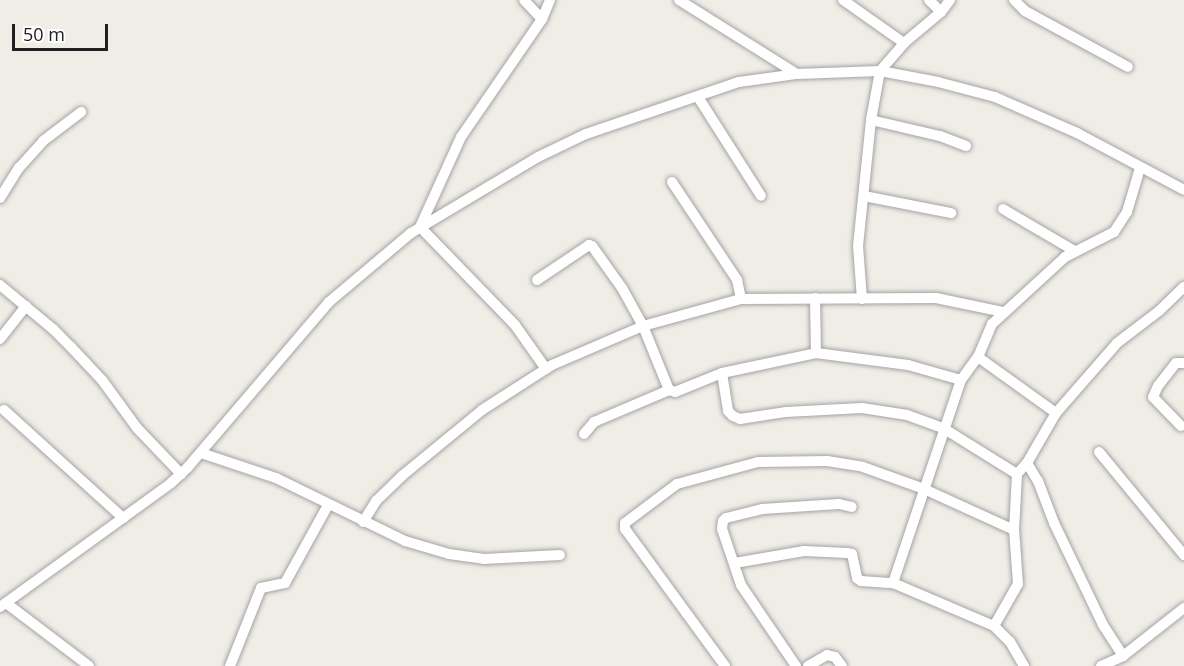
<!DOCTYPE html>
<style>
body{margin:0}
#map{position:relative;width:1184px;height:666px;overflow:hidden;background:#f0ede7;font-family:"Open Sans",sans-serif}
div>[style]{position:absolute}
.roads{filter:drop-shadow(0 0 2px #a4a4a4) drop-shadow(0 0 2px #a4a4a4)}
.minor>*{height:10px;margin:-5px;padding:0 5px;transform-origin:5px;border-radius:5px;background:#fff}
span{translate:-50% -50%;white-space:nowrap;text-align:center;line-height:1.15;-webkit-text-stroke:4.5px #fff;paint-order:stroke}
.scale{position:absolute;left:12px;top:24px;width:96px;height:27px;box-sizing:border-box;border:3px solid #202020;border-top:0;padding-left:8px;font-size:18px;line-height:21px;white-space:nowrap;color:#202020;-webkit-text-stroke:4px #fff;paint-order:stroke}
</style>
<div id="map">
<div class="roads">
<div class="minor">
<i style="left:524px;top:0;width:26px;rotate:47deg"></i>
<i style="left:679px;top:0;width:139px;rotate:32.1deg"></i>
<i style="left:843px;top:0;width:75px;rotate:35.2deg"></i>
<i style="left:929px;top:0;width:17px;rotate:45deg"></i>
<i style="left:1014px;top:0;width:16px;rotate:45deg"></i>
<i style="left:1025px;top:11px;width:117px;rotate:28.5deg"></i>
<i style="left:698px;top:97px;width:117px;rotate:57.5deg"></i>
<i style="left:871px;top:120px;width:71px;rotate:13.1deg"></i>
<i style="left:940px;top:136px;width:28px;rotate:21deg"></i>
<i style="left:672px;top:182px;width:118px;rotate:56.4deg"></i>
<i style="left:737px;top:280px;width:19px;rotate:78deg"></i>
<i style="left:864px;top:196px;width:89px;rotate:11.1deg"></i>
<i style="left:0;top:198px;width:36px;rotate:-58deg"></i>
<i style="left:19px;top:168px;width:36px;rotate:-48deg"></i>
<i style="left:43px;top:141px;width:48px;rotate:-37.3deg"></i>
<i style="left:1003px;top:209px;width:81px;rotate:30.4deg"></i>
<i style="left:537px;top:280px;width:63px;rotate:-33.9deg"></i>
<i style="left:589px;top:245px;width:3px;rotate:18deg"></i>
<i style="left:592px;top:246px;width:52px;rotate:54.5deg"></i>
<i style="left:622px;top:288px;width:43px;rotate:61.1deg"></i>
<i style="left:643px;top:326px;width:69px;rotate:67.9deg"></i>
<i style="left:669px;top:390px;width:6px;rotate:18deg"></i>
<i style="left:675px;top:392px;width:51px;rotate:-22deg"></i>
<i style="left:722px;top:373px;width:38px;rotate:81deg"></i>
<i style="left:728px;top:411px;width:7px;rotate:45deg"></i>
<i style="left:733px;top:416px;width:8px;rotate:23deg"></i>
<i style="left:740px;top:419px;width:47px;rotate:-8.7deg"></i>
<i style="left:786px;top:412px;width:76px;rotate:-3deg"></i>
<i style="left:862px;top:408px;width:46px;rotate:8.8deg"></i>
<i style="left:907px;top:415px;width:38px;rotate:20deg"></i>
<i style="left:943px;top:428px;width:87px;rotate:31.9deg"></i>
<i style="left:0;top:285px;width:69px;rotate:39.7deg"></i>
<i style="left:53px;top:329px;width:25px;rotate:45deg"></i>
<i style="left:71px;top:347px;width:45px;rotate:46.8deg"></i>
<i style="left:102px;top:380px;width:59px;rotate:53.9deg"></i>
<i style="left:137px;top:428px;width:64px;rotate:46.3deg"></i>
<i style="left:815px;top:298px;width:55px;rotate:89deg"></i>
<i style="left:862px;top:299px;width:53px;rotate:-94.3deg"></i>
<i style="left:858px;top:246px;width:127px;rotate:-84.1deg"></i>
<i style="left:871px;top:120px;width:50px;rotate:-79.6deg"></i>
<i style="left:880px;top:71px;width:37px;rotate:-49deg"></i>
<i style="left:904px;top:43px;width:48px;rotate:-40deg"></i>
<i style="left:941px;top:12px;width:15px;rotate:-53deg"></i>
<i style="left:0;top:339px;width:42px;rotate:-51.8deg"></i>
<i style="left:978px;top:357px;width:96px;rotate:35.7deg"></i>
<i style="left:546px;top:369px;width:54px;rotate:-125.2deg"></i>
<i style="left:515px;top:325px;width:136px;rotate:-134.1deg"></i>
<i style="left:420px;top:227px;width:99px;rotate:-65.5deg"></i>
<i style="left:461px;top:137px;width:143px;rotate:-55.5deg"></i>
<i style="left:542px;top:19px;width:21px;rotate:-67deg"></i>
<i style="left:722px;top:373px;width:96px;rotate:-12deg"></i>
<i style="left:816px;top:353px;width:93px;rotate:7.4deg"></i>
<i style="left:908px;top:365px;width:55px;rotate:15.8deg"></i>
<i style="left:4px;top:410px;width:161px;rotate:42.2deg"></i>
<i style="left:1181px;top:426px;width:40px;rotate:-134deg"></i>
<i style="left:1153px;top:397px;width:12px;rotate:-66deg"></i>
<i style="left:1158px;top:386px;width:29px;rotate:-52deg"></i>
<i style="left:1176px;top:363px;width:8px"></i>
<i style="left:584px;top:434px;width:16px;rotate:-50deg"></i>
<i style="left:594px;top:422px;width:82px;rotate:-23.1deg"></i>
<i style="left:1099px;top:452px;width:134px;rotate:50.5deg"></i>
<i style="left:201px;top:453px;width:79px;rotate:18.4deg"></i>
<i style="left:276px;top:478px;width:144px;rotate:26deg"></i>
<i style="left:405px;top:541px;width:46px;rotate:16.5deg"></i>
<i style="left:449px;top:554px;width:35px;rotate:8deg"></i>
<i style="left:484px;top:559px;width:76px;rotate:-3deg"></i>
<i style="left:1027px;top:463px;width:21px;rotate:59deg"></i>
<i style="left:1038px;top:481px;width:45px;rotate:69.1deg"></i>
<i style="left:1054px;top:523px;width:113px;rotate:64.3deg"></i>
<i style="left:1103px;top:625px;width:37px;rotate:57deg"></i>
<i style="left:363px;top:522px;width:25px;rotate:-58deg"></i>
<i style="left:376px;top:501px;width:37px;rotate:-44deg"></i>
<i style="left:403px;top:475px;width:102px;rotate:-39.4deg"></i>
<i style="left:482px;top:410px;width:83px;rotate:-32.7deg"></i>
<i style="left:552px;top:365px;width:99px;rotate:-23.2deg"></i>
<i style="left:643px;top:326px;width:102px;rotate:-15.4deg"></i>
<i style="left:741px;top:299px;width:195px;rotate:-0.3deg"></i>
<i style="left:936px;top:298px;width:68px;rotate:11.8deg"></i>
<i style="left:735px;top:563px;width:70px;rotate:-9.9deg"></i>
<i style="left:804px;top:551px;width:43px;rotate:2.7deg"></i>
<i style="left:847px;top:553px;width:5px;rotate:11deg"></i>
<i style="left:852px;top:554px;width:25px;rotate:78deg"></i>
<i style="left:857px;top:578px;width:5px;rotate:37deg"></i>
<i style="left:861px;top:581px;width:32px;rotate:4deg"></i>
<i style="left:6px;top:603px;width:104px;rotate:37.2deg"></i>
<i style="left:0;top:607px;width:211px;rotate:-35.9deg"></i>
<i style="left:171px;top:483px;width:23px;rotate:-43deg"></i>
<i style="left:188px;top:467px;width:217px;rotate:-49.5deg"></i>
<i style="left:329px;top:302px;width:107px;rotate:-40.1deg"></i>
<i style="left:411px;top:233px;width:148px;rotate:-30.9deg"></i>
<i style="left:538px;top:157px;width:53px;rotate:-25.6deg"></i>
<i style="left:586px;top:134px;width:162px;rotate:-18.8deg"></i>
<i style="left:739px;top:82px;width:59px;rotate:-7.9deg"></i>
<i style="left:797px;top:74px;width:83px;rotate:-2.1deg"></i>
<i style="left:880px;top:71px;width:59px;rotate:10.7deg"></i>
<i style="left:938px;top:82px;width:59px;rotate:14.7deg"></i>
<i style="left:995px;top:97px;width:90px;rotate:23.7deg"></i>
<i style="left:1077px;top:133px;width:121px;rotate:28deg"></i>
<i style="left:994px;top:626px;width:48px;rotate:-60.3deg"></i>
<i style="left:1018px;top:584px;width:54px;rotate:-94.2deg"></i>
<i style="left:1014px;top:530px;width:56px;rotate:-86.9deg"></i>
<i style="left:1017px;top:474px;width:15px;rotate:-48deg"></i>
<i style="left:1027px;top:463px;width:58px;rotate:-59.9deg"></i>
<i style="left:1056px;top:413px;width:93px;rotate:-48.9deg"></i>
<i style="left:1117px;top:343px;width:53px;rotate:-37.3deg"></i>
<i style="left:1159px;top:311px;width:35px;rotate:-44deg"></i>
<i style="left:230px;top:666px;width:84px;rotate:-68.3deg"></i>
<i style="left:261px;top:588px;width:25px;rotate:-12deg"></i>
<i style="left:285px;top:583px;width:89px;rotate:-61.1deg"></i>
<i style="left:725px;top:666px;width:170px;rotate:-126.1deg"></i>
<i style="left:625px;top:529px;width:6px;rotate:-90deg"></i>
<i style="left:625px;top:523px;width:65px;rotate:-36.9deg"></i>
<i style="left:677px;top:484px;width:84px;rotate:-15.2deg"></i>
<i style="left:758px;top:462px;width:69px;rotate:-0.8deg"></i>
<i style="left:827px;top:461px;width:36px;rotate:9deg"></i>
<i style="left:863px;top:467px;width:65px;rotate:19.8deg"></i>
<i style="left:924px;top:489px;width:99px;rotate:24.5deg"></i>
<i style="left:796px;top:666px;width:98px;rotate:-124.2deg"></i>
<i style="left:741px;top:585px;width:59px;rotate:-108.7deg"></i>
<i style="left:722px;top:529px;width:8px;rotate:-83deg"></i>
<i style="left:723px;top:521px;width:4px;rotate:-45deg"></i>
<i style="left:726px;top:518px;width:37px;rotate:-14deg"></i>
<i style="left:762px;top:509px;width:77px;rotate:-3.7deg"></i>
<i style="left:839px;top:504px;width:13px;rotate:13deg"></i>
<i style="left:808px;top:666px;width:22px;rotate:-30deg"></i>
<i style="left:827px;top:655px;width:8px;rotate:14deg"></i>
<i style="left:835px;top:657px;width:11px;rotate:52deg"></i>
<i style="left:1024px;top:666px;width:28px;rotate:-120deg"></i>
<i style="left:1010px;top:642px;width:23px;rotate:-135deg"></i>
<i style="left:994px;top:626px;width:110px;rotate:-156.9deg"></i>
<i style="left:893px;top:583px;width:214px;rotate:-71.5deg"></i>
<i style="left:961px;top:380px;width:29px;rotate:-54deg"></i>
<i style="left:978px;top:357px;width:36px;rotate:-67deg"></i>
<i style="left:992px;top:324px;width:99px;rotate:-42.5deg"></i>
<i style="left:1065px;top:257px;width:55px;rotate:-27deg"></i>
<i style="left:1114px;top:232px;width:24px;rotate:-57deg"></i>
<i style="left:1127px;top:212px;width:46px;rotate:-73.5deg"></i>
<i style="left:1101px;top:666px;width:24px;rotate:-24deg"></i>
<i style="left:1123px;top:656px;width:78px;rotate:-38.2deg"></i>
</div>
</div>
<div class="scale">50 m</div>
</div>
